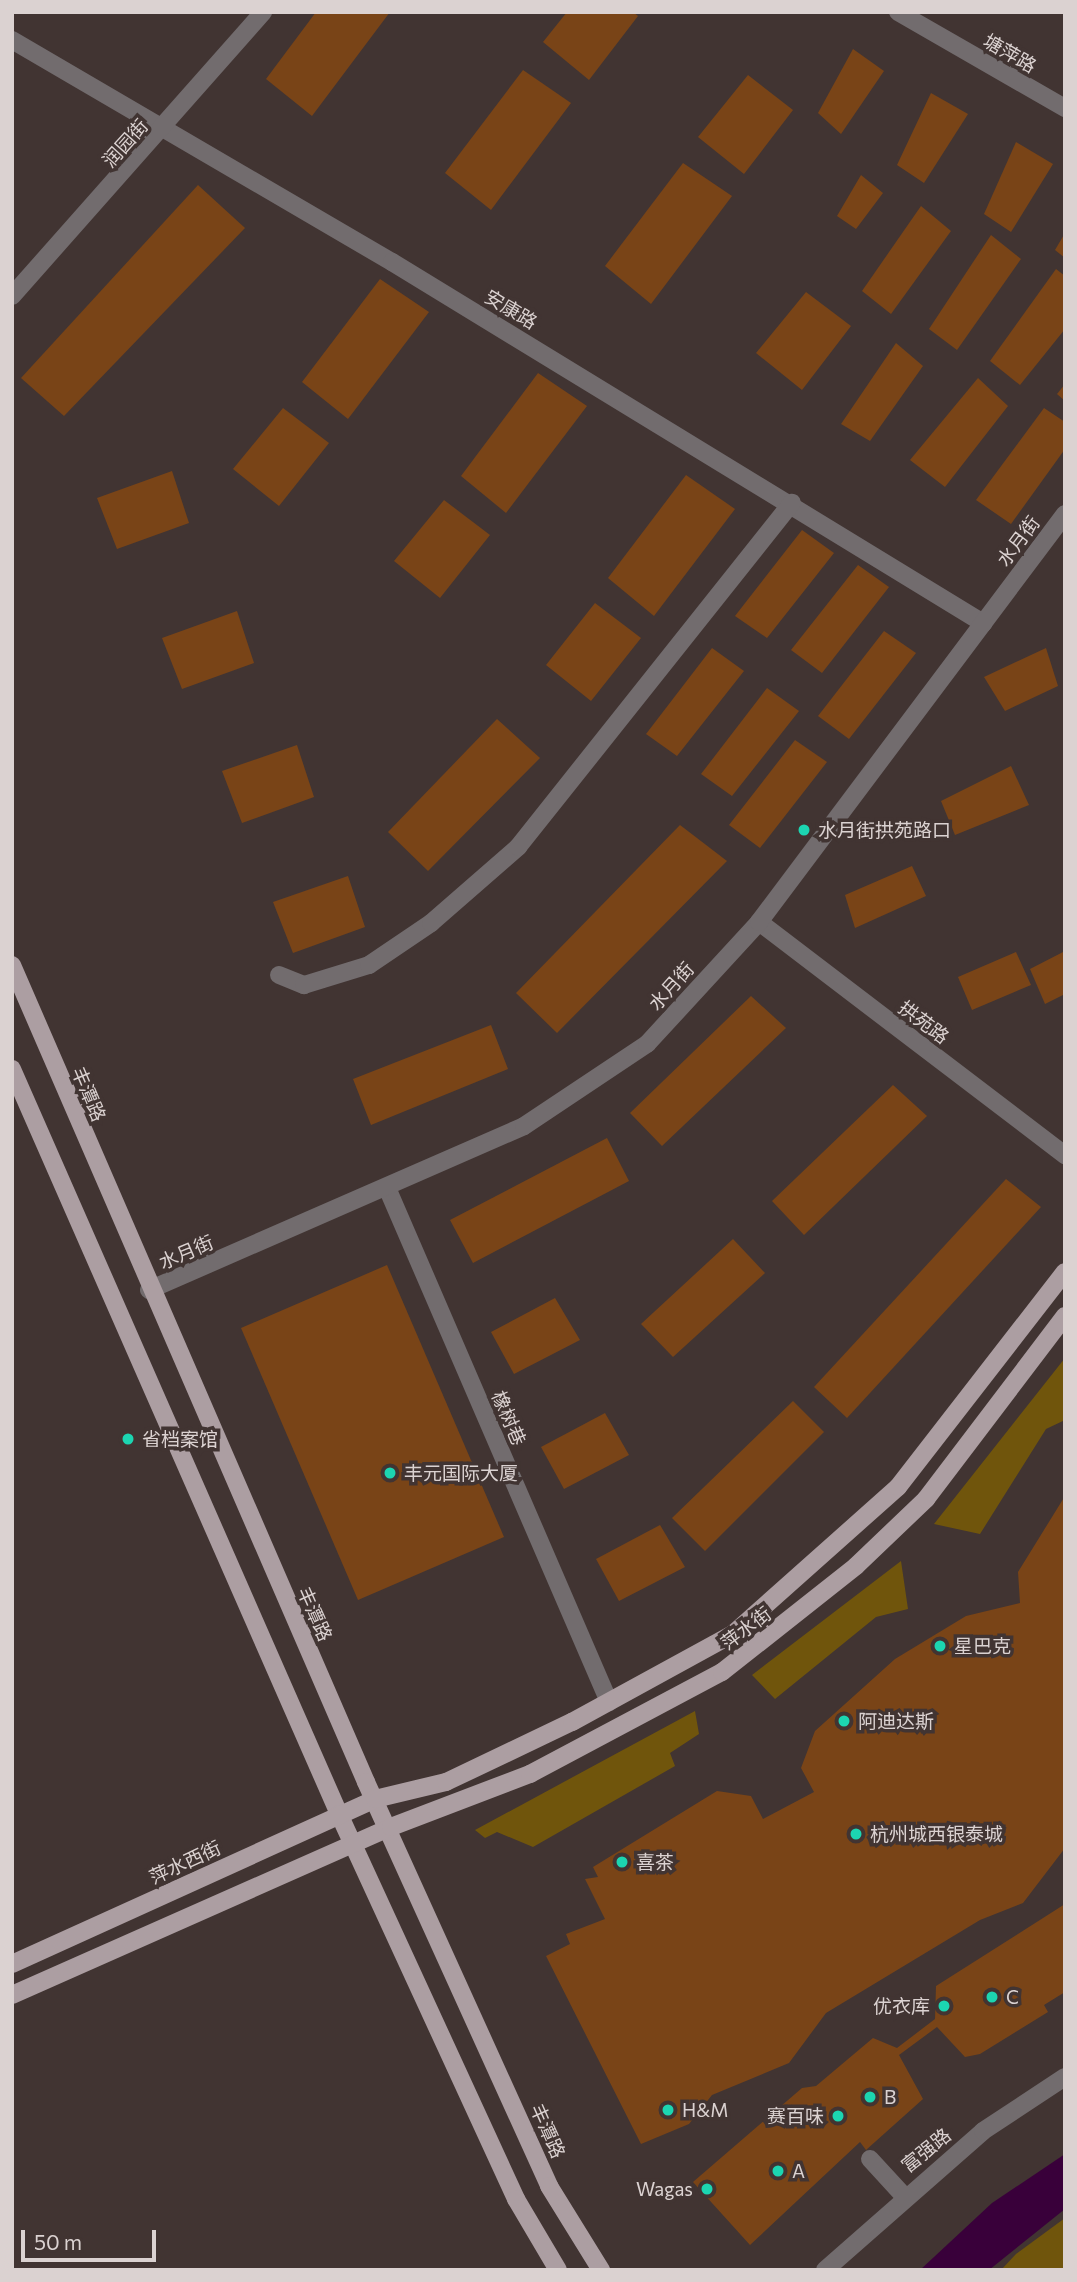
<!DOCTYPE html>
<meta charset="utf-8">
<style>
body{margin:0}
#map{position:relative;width:1077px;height:2282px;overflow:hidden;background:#413432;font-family:Commissioner,"Noto Sans SC",sans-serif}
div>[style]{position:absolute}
.green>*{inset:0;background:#70550c}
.water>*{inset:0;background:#39003a}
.building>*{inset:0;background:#794417}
.minor>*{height:18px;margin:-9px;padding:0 9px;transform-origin:9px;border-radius:9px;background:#726c6e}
.major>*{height:18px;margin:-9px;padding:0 9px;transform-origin:9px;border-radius:9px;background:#ac9ea2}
.dots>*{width:19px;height:19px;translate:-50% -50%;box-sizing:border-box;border:4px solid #413432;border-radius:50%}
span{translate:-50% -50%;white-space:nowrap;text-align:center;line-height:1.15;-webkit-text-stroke:7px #413432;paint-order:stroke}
.street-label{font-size:19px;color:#dbd2d1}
.poi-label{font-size:19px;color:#dbd2d1}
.left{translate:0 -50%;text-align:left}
.right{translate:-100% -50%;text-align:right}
.frame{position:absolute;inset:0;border:14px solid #dbd2d1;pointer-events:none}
.scale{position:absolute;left:21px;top:2230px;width:135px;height:32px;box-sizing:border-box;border:4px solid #dbd2d1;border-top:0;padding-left:9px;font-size:21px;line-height:24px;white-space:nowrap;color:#dbd2d1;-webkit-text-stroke:5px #413432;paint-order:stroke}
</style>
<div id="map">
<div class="green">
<i style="clip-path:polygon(1065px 1358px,1065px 1420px,1046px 1429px,980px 1534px,934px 1524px)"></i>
<i style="clip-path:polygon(901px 1561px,908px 1609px,876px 1617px,775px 1699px,752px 1675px)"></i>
<i style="clip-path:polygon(695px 1711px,699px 1734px,670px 1753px,675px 1766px,533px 1847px,497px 1832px,485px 1838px,475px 1830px)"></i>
<i style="clip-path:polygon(1065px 2218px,1065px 2270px,1001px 2270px,1016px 2254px)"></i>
</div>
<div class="water">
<i style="clip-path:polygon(1065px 2154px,1065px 2209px,989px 2270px,920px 2270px,992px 2203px)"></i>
</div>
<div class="building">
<i style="clip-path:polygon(316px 12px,390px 12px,312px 116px,266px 79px)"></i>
<i style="clip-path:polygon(567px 12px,633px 12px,638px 16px,589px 80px,543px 42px)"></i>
<i style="clip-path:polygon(853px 49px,884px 71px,841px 134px,818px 113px)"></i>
<i style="clip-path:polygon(523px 70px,571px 103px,491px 210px,445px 173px)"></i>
<i style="clip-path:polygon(748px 75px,793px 110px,744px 174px,698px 137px)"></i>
<i style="clip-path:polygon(931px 93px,968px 114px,924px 183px,897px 165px)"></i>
<i style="clip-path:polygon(1016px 142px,1053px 164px,1011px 232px,984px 214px)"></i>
<i style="clip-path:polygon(683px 163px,732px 196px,651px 304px,605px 266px)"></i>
<i style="clip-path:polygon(861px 175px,883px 193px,856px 229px,837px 216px)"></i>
<i style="clip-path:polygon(198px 185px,245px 228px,64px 416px,21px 378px)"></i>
<i style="clip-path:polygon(921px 206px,951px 231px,891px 314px,862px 291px)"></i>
<i style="clip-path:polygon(1065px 233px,1065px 258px,1055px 250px)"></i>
<i style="clip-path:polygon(991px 235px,1021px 259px,957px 350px,929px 329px)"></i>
<i style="clip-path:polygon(1056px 269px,1065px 276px,1065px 329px,1020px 385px,990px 361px)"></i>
<i style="clip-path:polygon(380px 279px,429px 312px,348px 419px,302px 382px)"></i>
<i style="clip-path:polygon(806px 292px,851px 326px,802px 390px,756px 353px)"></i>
<i style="clip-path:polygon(896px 343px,923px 366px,870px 441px,841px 424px)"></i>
<i style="clip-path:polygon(538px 373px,587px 406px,506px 513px,461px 476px)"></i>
<i style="clip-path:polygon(978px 378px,1008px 406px,945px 487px,910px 460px)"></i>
<i style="clip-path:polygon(1065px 384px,1065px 401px,1057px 394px)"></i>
<i style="clip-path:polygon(283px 408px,329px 443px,279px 506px,233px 469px)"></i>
<i style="clip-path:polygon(1044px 408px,1065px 422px,1065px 449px,1011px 524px,976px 500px)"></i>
<i style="clip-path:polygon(172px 471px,189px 523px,117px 549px,97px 498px)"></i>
<i style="clip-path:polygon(686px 475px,735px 509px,654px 616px,608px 578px)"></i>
<i style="clip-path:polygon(444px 500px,490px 535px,440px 598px,394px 561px)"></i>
<i style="clip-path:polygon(802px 530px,834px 553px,767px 638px,735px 616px)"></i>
<i style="clip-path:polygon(858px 565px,889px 587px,822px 673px,791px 650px)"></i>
<i style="clip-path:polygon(595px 603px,641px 638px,591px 701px,546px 665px)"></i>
<i style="clip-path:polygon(237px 611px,254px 663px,182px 689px,162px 638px)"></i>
<i style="clip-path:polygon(884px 631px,916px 653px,849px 739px,818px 716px)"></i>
<i style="clip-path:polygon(712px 648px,744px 671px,677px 756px,646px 734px)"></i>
<i style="clip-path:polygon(1046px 648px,1058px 686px,1005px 711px,984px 677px)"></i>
<i style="clip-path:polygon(767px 688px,799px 711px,732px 796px,701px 774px)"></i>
<i style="clip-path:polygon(497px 719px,540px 758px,428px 871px,388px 832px)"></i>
<i style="clip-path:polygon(795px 740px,827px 762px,760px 848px,729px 825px)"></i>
<i style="clip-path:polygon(297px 745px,314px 797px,242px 823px,222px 771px)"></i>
<i style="clip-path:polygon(1011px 766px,1029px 805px,955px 835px,941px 801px)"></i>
<i style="clip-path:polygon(680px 825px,727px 861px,557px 1033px,516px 993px)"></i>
<i style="clip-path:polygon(912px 866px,926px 896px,855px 928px,845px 895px)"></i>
<i style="clip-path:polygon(348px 876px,365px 927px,293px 953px,273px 902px)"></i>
<i style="clip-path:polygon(1065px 951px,1065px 994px,1045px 1004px,1030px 969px)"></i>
<i style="clip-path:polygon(1016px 952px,1031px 985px,972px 1010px,958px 977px)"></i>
<i style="clip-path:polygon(751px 996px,786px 1028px,662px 1146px,630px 1113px)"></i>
<i style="clip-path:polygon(491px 1025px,508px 1069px,371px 1125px,353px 1079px)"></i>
<i style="clip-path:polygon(893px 1085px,927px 1116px,804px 1235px,772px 1201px)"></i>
<i style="clip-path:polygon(607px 1138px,629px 1181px,473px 1263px,450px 1220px)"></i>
<i style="clip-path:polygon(1006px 1179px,1041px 1207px,847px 1418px,814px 1387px)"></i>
<i style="clip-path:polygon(733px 1239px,765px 1273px,673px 1357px,641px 1324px)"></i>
<i style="clip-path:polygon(387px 1265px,504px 1537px,358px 1600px,241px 1328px)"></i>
<i style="clip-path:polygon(555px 1298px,580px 1340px,514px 1374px,491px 1332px)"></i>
<i style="clip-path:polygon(793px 1401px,824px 1432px,705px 1551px,672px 1518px)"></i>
<i style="clip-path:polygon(605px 1413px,629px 1455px,564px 1489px,541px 1447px)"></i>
<i style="clip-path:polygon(1065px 1496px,1065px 1848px,1023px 1903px,980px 1920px,826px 2013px,789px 2063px,712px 2095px,689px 2124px,641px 2144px,546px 1956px,570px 1944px,566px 1934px,605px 1919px,585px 1879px,598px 1877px,593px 1867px,717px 1791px,751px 1796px,763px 1819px,814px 1792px,801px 1768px,815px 1731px,895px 1659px,966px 1616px,1020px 1603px,1018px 1572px)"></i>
<i style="clip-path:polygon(660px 1525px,685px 1567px,619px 1601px,596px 1559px)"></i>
<i style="clip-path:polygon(1065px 1904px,1065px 1992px,1044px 2005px,1048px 2012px,980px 2054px,965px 2057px,937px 2027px,899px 2055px,923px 2099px,866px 2150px,860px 2142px,750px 2245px,693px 2182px,802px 2088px,816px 2086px,873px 2038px,897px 2048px,935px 2019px,936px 1986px)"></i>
</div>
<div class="minor">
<i style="left:898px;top:12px;width:193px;rotate:29.9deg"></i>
<i style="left:12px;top:40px;width:440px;rotate:30.3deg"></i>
<i style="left:392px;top:262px;width:693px;rotate:31.42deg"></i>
<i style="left:12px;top:296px;width:379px;rotate:-48.5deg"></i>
<i style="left:759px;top:922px;width:385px;rotate:37.3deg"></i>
<i style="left:279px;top:975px;width:27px;rotate:22deg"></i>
<i style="left:304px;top:985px;width:68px;rotate:-17.1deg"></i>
<i style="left:369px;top:965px;width:75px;rotate:-34.1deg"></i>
<i style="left:431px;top:923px;width:116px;rotate:-41.1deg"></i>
<i style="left:518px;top:847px;width:440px;rotate:-51.5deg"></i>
<i style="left:388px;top:1190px;width:558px;rotate:66.65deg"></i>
<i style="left:149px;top:1290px;width:409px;rotate:-23.6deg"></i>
<i style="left:524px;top:1126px;width:148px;rotate:-33.7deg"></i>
<i style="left:647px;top:1044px;width:166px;rotate:-47.4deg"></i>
<i style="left:759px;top:922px;width:510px;rotate:-53.13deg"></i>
<i style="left:870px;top:2159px;width:50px;rotate:47.4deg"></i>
<i style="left:825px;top:2270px;width:210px;rotate:-41.3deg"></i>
<i style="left:983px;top:2131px;width:98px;rotate:-33.4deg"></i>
</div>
<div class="major">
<i style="left:12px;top:965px;width:890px;rotate:66.57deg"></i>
<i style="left:366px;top:1782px;width:444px;rotate:65.6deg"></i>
<i style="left:549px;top:2186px;width:99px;rotate:58.2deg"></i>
<i style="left:12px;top:1069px;width:814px;rotate:66.3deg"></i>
<i style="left:339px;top:1814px;width:424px;rotate:65.3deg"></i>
<i style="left:516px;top:2199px;width:82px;rotate:59.4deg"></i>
<i style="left:12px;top:1964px;width:399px;rotate:-24.4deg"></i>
<i style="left:375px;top:1799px;width:73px;rotate:-13.5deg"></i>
<i style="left:446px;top:1782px;width:140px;rotate:-25.5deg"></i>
<i style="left:572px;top:1722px;width:183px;rotate:-28.7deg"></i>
<i style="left:733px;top:1634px;width:221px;rotate:-41.7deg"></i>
<i style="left:898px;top:1487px;width:272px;rotate:-52.2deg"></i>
<i style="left:12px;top:1995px;width:415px;rotate:-23.9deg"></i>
<i style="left:391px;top:1827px;width:149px;rotate:-20.9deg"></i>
<i style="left:530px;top:1774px;width:217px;rotate:-28deg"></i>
<i style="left:722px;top:1672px;width:171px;rotate:-38.3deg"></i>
<i style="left:856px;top:1566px;width:97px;rotate:-43.7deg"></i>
<i style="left:926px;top:1499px;width:230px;rotate:-52.8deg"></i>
</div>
<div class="dots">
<i style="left:804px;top:830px;background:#1cd5b1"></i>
<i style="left:128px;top:1439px;background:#1cd5b1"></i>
<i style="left:390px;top:1473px;background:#1cd5b1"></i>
<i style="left:940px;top:1646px;background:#1cd5b1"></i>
<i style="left:844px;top:1721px;background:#1cd5b1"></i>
<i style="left:856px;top:1834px;background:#1cd5b1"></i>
<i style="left:622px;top:1862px;background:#1cd5b1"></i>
<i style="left:992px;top:1997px;background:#1cd5b1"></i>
<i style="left:944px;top:2006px;background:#1cd5b1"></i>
<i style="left:870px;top:2097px;background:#1cd5b1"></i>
<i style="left:668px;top:2110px;background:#1cd5b1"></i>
<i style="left:838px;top:2116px;background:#1cd5b1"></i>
<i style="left:778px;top:2171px;background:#1cd5b1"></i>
<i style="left:707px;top:2189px;background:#1cd5b1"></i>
</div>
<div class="street-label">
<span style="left:1010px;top:53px;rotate:30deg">塘萍路</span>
<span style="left:125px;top:143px;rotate:-48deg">润园街</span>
<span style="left:511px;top:309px;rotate:31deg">安康路</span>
<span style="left:1018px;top:541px;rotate:-53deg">水月街</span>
<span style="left:671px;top:986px;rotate:-48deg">水月街</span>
<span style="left:924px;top:1022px;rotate:37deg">拱苑路</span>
<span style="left:89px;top:1094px;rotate:67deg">丰潭路</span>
<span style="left:186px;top:1252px;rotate:-23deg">水月街</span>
<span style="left:509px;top:1418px;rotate:67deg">橡树巷</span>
<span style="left:315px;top:1614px;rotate:66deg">丰潭路</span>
<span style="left:746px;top:1628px;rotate:-37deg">萍水街</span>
<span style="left:185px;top:1862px;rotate:-25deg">萍水西街</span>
<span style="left:548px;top:2131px;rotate:66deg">丰潭路</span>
<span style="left:926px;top:2150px;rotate:-39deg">富强路</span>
</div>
<div class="poi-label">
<span class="left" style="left:818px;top:830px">水月街拱苑路口</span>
<span class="left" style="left:142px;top:1439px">省档案馆</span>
<span class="left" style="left:404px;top:1473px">丰元国际大厦</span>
<span class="left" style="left:954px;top:1646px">星巴克</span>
<span class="left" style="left:858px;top:1721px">阿迪达斯</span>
<span class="left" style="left:870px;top:1834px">杭州城西银泰城</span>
<span class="left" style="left:636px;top:1862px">喜茶</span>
<span class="left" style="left:1006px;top:1997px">C</span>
<span class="right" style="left:930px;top:2006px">优衣库</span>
<span class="left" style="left:884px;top:2097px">B</span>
<span class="left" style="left:682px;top:2110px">H&amp;M</span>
<span class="right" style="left:824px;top:2116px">赛百味</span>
<span class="left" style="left:792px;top:2171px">A</span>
<span class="right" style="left:693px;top:2189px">Wagas</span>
</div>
<div class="frame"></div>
<div class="scale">50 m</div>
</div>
